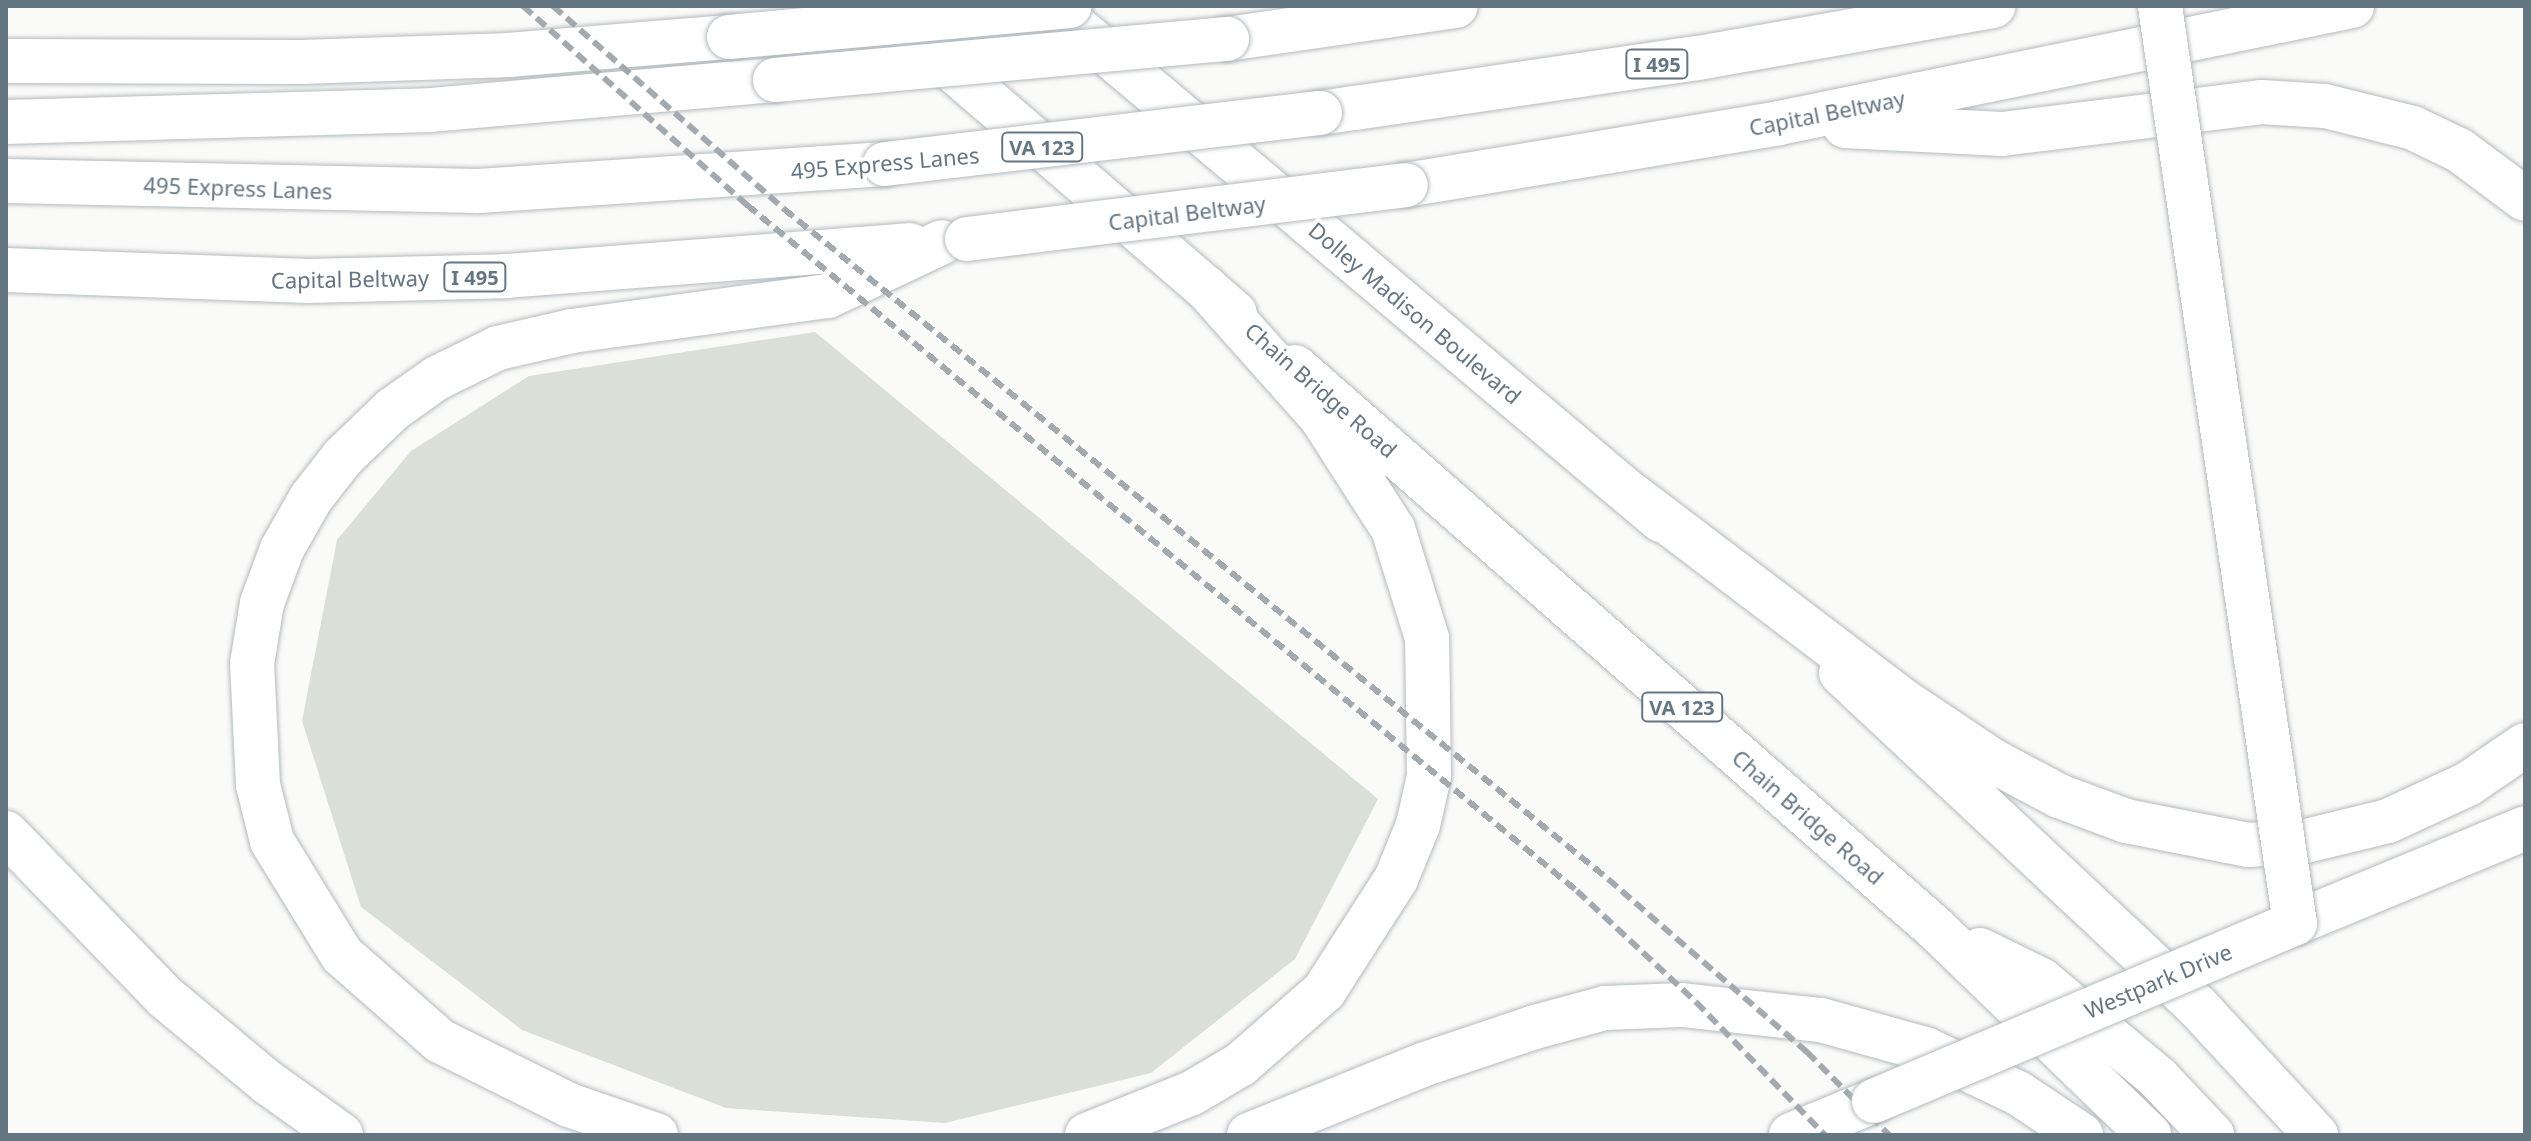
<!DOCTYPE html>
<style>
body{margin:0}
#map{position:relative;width:2531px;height:1141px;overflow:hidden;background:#fafaf8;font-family:"Noto Sans",sans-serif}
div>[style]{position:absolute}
.green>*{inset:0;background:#dadfd7}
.roads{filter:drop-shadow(0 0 2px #b3babf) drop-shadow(0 0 2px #b3babf)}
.secondary>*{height:44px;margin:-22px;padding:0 22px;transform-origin:22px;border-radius:22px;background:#fff}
.primary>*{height:44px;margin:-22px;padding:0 22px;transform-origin:22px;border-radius:22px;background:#fff}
.highway>*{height:44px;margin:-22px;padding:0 22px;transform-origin:22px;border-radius:22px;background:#fff}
.rail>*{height:6px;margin-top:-3px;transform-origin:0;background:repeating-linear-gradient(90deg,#a2aab0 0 12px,transparent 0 18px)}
.bridges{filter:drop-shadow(0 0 2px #b3babf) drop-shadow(0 0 2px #b3babf)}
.secondary-bridge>*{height:44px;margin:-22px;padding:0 22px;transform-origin:22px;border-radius:22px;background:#fff}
.highway-bridge>*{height:44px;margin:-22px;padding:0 22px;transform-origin:22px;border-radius:22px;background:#fff}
span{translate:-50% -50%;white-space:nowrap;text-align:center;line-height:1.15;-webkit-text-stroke:8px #fff;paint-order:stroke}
.shield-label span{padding:2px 6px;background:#fff;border:2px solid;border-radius:6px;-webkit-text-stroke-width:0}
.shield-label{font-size:20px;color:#657683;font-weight:700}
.street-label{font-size:22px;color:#657683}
.frame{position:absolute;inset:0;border:8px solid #657683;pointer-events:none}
</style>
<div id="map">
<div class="green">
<i style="clip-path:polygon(815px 332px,1378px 799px,1295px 959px,1151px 1073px,945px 1123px,726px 1108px,522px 1030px,361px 907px,302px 721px,337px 540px,411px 451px,529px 376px)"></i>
</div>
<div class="roads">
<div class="secondary">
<i style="left:2295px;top:923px;width:249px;rotate:-22.4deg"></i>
<i style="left:1791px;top:1135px;width:90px;rotate:-22.3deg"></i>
</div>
<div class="primary">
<i style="left:879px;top:6px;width:470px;rotate:40.8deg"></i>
<i style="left:1051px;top:6px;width:798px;rotate:40.12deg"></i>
<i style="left:1295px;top:367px;width:851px;rotate:41.24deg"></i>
<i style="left:1935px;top:928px;width:298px;rotate:44deg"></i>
<i style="left:1841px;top:673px;width:487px;rotate:43.1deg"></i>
<i style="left:2197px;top:1006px;width:176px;rotate:47.3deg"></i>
<i style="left:1980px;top:950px;width:68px;rotate:26.2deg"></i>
<i style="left:2041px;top:980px;width:153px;rotate:39.9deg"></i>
<i style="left:2158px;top:1078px;width:79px;rotate:46.5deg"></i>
</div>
<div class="highway">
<i style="left:1227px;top:39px;width:231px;rotate:-8.2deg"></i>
<i style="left:6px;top:61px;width:295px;rotate:0.2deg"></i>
<i style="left:301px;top:62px;width:207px;rotate:-1.9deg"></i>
<i style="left:508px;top:55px;width:222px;rotate:-4.7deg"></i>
<i style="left:1320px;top:113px;width:382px;rotate:-8.3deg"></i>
<i style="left:1698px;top:58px;width:300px;rotate:-10deg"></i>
<i style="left:6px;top:122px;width:425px;rotate:-1.6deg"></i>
<i style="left:431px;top:110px;width:345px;rotate:-5deg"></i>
<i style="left:1845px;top:126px;width:157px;rotate:2.9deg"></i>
<i style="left:2002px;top:134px;width:261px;rotate:-7deg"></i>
<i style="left:2261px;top:102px;width:64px;rotate:3.6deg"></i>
<i style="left:2325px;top:106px;width:91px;rotate:14deg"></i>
<i style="left:2413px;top:128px;width:51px;rotate:25.6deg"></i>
<i style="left:2459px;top:150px;width:82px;rotate:36.6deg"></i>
<i style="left:6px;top:181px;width:472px;rotate:1.2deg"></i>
<i style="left:478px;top:191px;width:408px;rotate:-3.8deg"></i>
<i style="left:1406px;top:185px;width:378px;rotate:-9.4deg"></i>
<i style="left:1779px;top:123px;width:585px;rotate:-11.54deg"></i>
<i style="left:6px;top:270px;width:302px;rotate:2.1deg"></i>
<i style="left:308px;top:281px;width:199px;rotate:-1.4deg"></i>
<i style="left:507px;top:276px;width:404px;rotate:-4.4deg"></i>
<i style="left:1632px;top:495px;width:339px;rotate:37.2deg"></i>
<i style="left:1902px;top:700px;width:110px;rotate:33.8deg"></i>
<i style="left:1993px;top:761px;width:75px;rotate:27.9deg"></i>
<i style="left:2059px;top:796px;width:72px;rotate:20.5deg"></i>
<i style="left:2126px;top:821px;width:124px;rotate:11.1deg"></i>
<i style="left:2248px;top:845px;width:58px;rotate:-3.9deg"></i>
<i style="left:2306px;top:841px;width:84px;rotate:-13.7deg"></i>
<i style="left:2388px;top:821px;width:88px;rotate:-24.8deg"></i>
<i style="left:2468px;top:784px;width:69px;rotate:-34.4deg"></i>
<i style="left:6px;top:833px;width:228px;rotate:45.9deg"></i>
<i style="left:165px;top:997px;width:133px;rotate:39.8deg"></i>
<i style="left:267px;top:1082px;width:91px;rotate:35.6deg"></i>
<i style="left:656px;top:1135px;width:92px;rotate:-161deg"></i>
<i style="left:569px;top:1105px;width:144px;rotate:-153.6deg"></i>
<i style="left:440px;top:1041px;width:130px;rotate:-138.7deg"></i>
<i style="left:342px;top:955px;width:134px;rotate:-121.6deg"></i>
<i style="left:272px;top:841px;width:58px;rotate:-104deg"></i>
<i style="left:258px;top:785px;width:121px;rotate:-92.8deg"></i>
<i style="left:252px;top:664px;width:62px;rotate:-80.7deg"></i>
<i style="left:262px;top:603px;width:58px;rotate:-69.7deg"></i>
<i style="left:282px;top:549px;width:59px;rotate:-60.4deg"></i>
<i style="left:311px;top:498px;width:52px;rotate:-52deg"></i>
<i style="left:343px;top:457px;width:69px;rotate:-43.8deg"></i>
<i style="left:393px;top:409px;width:54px;rotate:-35.2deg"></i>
<i style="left:437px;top:378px;width:68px;rotate:-26.2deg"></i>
<i style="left:498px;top:348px;width:76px;rotate:-12.9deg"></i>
<i style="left:572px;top:331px;width:258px;rotate:-7.8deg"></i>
<i style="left:828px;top:296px;width:126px;rotate:-25.3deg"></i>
<i style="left:1087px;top:1135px;width:113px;rotate:-21.8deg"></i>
<i style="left:1192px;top:1093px;width:57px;rotate:-30.6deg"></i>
<i style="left:1241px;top:1064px;width:111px;rotate:-41.3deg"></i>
<i style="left:1324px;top:991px;width:133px;rotate:-57.3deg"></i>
<i style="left:1396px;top:879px;width:58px;rotate:-67.8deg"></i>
<i style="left:1418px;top:825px;width:50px;rotate:-77.3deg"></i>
<i style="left:1429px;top:776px;width:138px;rotate:-90.8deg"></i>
<i style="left:1427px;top:638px;width:114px;rotate:-107.3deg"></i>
<i style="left:1393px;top:529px;width:133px;rotate:-122.7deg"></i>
<i style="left:1321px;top:417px;width:174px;rotate:-131.7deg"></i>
<i style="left:1249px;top:1135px;width:190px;rotate:-22deg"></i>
<i style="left:1425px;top:1064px;width:116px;rotate:-18.6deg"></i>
<i style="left:1535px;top:1027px;width:73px;rotate:-15.2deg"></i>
<i style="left:1605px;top:1008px;width:77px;rotate:-2.2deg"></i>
<i style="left:1682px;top:1005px;width:140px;rotate:6.2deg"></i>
<i style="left:1821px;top:1020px;width:108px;rotate:15.6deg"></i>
<i style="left:1925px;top:1049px;width:103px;rotate:25.3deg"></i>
<i style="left:2018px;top:1093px;width:76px;rotate:33.7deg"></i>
</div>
</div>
<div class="rail">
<i style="left:523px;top:6px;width:300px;rotate:41.6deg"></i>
<i style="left:747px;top:205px;width:1077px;rotate:39.57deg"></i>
<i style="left:1577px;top:891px;width:163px;rotate:43deg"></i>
<i style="left:1696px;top:1002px;width:185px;rotate:45.9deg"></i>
<i style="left:553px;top:6px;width:308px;rotate:41.3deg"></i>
<i style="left:784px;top:209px;width:1062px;rotate:39.11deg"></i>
<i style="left:1608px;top:879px;width:264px;rotate:41deg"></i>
<i style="left:1807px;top:1052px;width:117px;rotate:45.3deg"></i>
</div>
<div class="bridges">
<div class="secondary-bridge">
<i style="left:1874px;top:1101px;width:457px;rotate:-22.9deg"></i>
</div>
<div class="highway-bridge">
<i style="left:2160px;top:6px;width:927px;rotate:81.63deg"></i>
<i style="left:729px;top:37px;width:342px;rotate:-5.2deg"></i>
<i style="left:775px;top:80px;width:454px;rotate:-5.2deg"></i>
<i style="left:885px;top:164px;width:438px;rotate:-6.7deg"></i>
<i style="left:967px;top:239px;width:442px;rotate:-7deg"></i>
</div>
</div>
<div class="shield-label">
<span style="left:1657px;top:64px">I 495</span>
<span style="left:1042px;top:147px">VA 123</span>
<span style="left:475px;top:277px">I 495</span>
<span style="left:1682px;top:707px">VA 123</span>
</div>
<div class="street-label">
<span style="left:1827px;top:113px;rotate:-11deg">Capital Beltway</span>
<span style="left:885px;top:163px;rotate:-5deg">495 Express Lanes</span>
<span style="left:238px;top:188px;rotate:2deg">495 Express Lanes</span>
<span style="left:1187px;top:213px;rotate:-7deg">Capital Beltway</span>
<span style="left:350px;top:279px;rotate:-1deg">Capital Beltway</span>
<span style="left:1415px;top:313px;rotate:40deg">Dolley Madison Boulevard</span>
<span style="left:1321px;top:390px;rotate:41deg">Chain Bridge Road</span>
<span style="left:1808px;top:817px;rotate:41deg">Chain Bridge Road</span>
<span style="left:2158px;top:981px;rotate:-23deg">Westpark Drive</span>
</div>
<div class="frame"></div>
</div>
